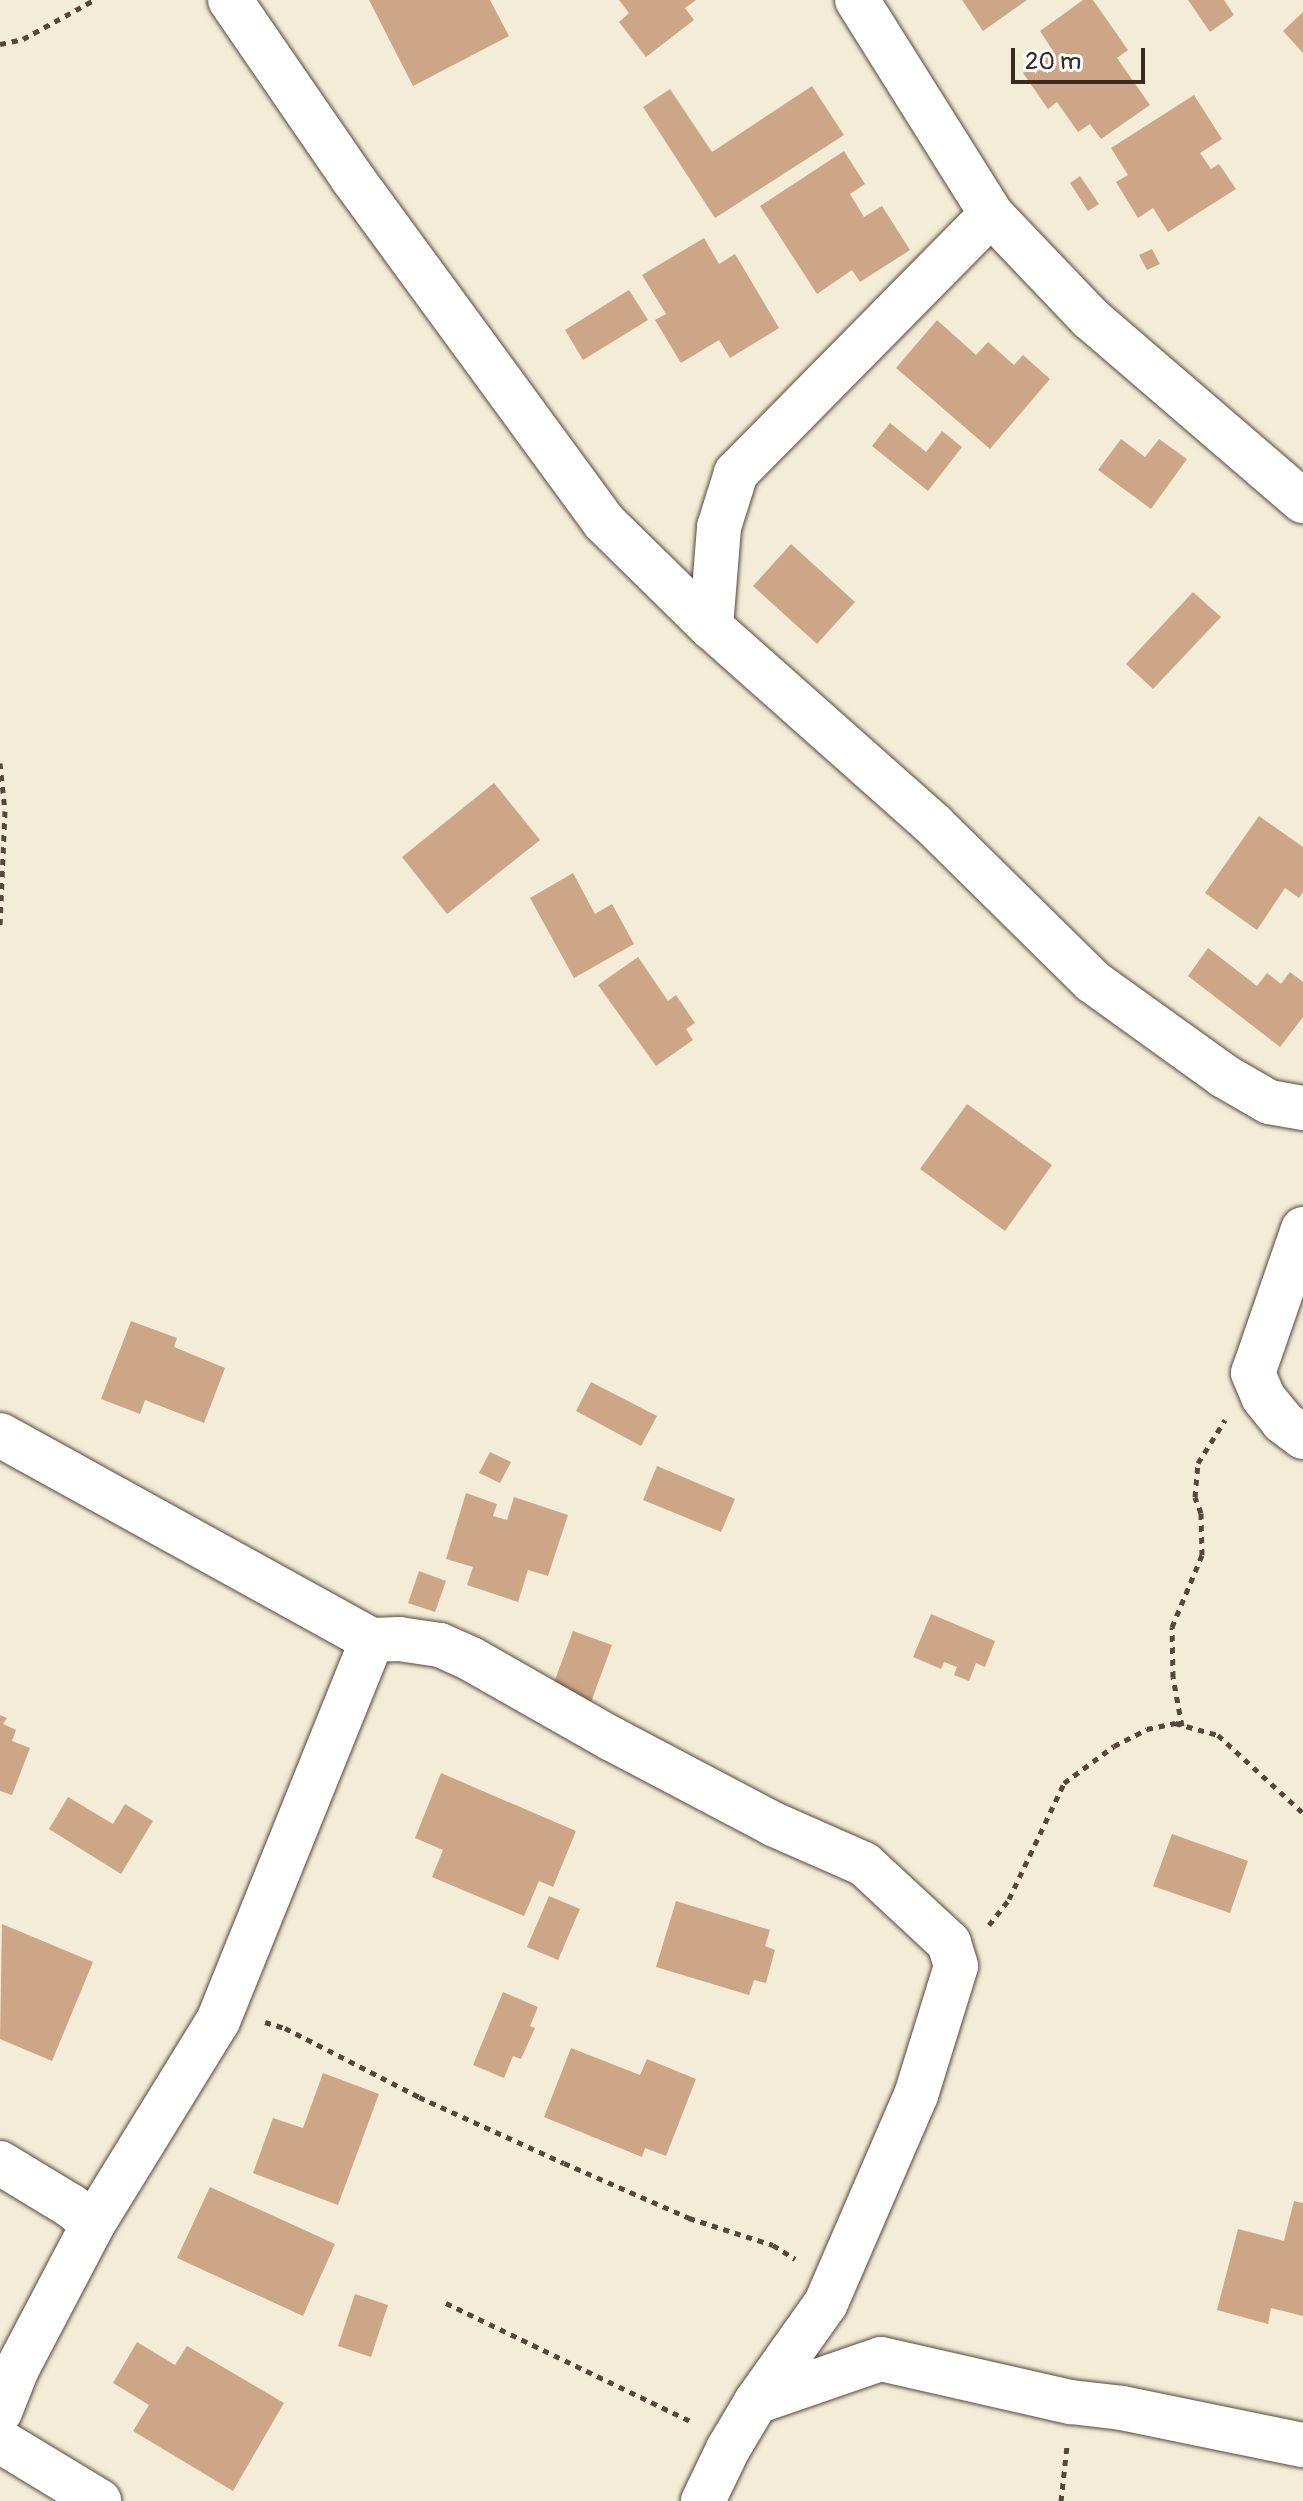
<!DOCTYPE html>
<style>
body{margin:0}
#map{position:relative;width:1303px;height:2501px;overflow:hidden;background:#f3edd8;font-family:Pangolin,sans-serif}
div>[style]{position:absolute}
.building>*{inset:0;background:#cda687}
.path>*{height:5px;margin-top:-2.5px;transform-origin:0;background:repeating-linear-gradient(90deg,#57473a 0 6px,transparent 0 12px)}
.roads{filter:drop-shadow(0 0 2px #57473a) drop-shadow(0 0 2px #57473a)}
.minor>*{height:44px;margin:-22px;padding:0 22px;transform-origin:22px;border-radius:22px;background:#fff}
span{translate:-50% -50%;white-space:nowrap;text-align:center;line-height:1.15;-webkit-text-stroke:7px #fff;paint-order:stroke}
.scale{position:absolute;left:1011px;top:48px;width:134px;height:36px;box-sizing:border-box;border:4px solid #3b2a1e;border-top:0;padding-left:10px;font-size:24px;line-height:28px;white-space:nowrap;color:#3b2a1e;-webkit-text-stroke:6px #fff;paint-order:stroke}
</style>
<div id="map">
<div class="building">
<i style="clip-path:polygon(369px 0,490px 0,509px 36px,413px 86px)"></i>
<i style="clip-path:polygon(619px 0,696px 0,685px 8px,694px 20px,646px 57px,619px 22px,629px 13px)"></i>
<i style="clip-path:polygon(962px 0,1027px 0,983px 31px)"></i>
<i style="clip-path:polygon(1083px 0,1093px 0,1128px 50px,1117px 58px,1150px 105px,1101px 139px,1090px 124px,1078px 132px,1057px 102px,1048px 109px,1023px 73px,1053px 51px,1040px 31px)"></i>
<i style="clip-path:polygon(1188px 0,1224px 0,1234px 15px,1210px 32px)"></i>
<i style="clip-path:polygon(1303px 12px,1303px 53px,1283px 31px)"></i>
<i style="clip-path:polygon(812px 86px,844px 135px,715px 218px,643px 107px,670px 89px,712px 152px)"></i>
<i style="clip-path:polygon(1194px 95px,1222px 139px,1200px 153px,1211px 169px,1219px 164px,1236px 189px,1168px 232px,1153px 208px,1138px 218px,1116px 182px,1128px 175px,1111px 148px)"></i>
<i style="clip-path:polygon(844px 151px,865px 184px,850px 194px,864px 217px,882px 206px,910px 250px,860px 282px,852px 270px,817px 294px,760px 206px)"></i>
<i style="clip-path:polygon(1080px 176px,1099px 204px,1088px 211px,1070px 183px)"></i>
<i style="clip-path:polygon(704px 238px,719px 264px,735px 254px,779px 328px,730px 358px,719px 340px,681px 363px,655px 320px,666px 314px,642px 275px)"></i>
<i style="clip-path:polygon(1152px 249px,1160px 264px,1147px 270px,1139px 255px)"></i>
<i style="clip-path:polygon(629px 290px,648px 320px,583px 360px,565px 330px)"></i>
<i style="clip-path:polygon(937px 320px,976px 355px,988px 342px,1014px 365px,1023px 355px,1050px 379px,990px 449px,896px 368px)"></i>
<i style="clip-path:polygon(890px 423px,926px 452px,942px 431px,962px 447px,928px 491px,872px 446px)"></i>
<i style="clip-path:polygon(1121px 439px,1145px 457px,1159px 439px,1187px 459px,1151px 509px,1098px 470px)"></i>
<i style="clip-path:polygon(791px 544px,855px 602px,817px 644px,753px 586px)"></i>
<i style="clip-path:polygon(1193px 592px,1221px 617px,1153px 689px,1126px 664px)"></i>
<i style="clip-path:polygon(494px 783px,540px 840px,447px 914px,402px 857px)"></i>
<i style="clip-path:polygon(1259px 816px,1303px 847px,1303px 892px,1299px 898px,1285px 888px,1257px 930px,1205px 893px)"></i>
<i style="clip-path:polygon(573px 873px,595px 914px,612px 904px,634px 944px,574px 978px,530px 898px)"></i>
<i style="clip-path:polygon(1208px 948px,1257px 986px,1267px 973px,1281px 984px,1290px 972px,1303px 982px,1303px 1017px,1280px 1047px,1188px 976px)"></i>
<i style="clip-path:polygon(638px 957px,668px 1001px,676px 995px,695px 1023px,686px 1029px,693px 1040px,656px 1066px,598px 985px)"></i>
<i style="clip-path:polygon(967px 1104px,1052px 1165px,1005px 1231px,920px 1169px)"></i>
<i style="clip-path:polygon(131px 1321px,177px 1338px,174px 1347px,225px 1368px,204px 1423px,145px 1400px,140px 1414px,101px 1399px)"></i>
<i style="clip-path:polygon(591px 1382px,657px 1416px,641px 1446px,576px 1411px)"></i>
<i style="clip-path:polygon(490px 1452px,511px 1462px,500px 1483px,479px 1473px)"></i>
<i style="clip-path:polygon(657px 1466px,735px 1499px,721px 1532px,643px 1500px)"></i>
<i style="clip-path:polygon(466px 1493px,497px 1504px,493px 1516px,507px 1520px,514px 1497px,568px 1515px,548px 1576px,528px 1570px,518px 1602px,467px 1585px,473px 1567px,446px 1559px)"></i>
<i style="clip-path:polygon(419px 1571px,446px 1581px,435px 1612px,408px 1603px)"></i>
<i style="clip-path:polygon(931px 1614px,995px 1641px,985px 1667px,976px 1663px,969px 1681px,954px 1675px,957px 1667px,944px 1662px,941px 1669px,913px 1657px)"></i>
<i style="clip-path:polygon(573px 1631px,612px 1645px,591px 1702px,552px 1688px)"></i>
<i style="clip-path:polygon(0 1715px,7px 1718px,3px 1724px,16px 1730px,12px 1741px,30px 1748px,12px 1795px,0 1791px)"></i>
<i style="clip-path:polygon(441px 1773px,576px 1831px,553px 1887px,539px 1881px,524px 1916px,432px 1877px,443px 1850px,415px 1838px)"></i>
<i style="clip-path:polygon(68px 1797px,113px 1824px,125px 1804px,153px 1821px,121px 1874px,49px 1829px)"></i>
<i style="clip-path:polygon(1172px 1834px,1248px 1861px,1230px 1913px,1153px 1886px)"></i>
<i style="clip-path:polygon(549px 1896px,580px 1909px,558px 1960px,527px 1947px)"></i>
<i style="clip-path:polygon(676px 1901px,770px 1930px,765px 1946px,775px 1950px,766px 1983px,754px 1980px,749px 1995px,656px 1967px)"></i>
<i style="clip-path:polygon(2px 1924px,93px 1962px,52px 2061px,0 2039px)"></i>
<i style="clip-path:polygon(503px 1992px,538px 2007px,530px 2026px,535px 2028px,521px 2059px,513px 2056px,504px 2078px,473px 2065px)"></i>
<i style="clip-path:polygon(571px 2048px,640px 2075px,647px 2059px,696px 2079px,666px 2156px,645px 2148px,642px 2157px,544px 2117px)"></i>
<i style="clip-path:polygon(323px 2073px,379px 2094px,338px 2205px,253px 2173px,273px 2118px,303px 2128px)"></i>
<i style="clip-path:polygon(210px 2187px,335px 2244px,303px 2316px,177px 2258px)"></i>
<i style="clip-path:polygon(1294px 2201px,1303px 2203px,1303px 2316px,1271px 2308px,1268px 2324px,1217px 2310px,1238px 2229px,1284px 2241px)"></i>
<i style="clip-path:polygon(355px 2294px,388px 2305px,371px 2357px,338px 2346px)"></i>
<i style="clip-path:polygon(137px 2342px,175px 2365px,187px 2346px,284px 2403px,233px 2491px,133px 2431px,149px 2405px,113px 2383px)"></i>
</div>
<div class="path">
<i style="left:0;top:44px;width:24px;rotate:-12deg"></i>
<i style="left:23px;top:39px;width:81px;rotate:-28.8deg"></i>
<i style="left:0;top:763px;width:48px;rotate:84.1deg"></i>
<i style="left:5px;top:811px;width:115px;rotate:92.5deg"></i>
<i style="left:1182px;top:1726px;width:50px;rotate:-100.4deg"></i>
<i style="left:1173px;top:1677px;width:50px;rotate:-91.1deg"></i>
<i style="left:1172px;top:1627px;width:78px;rotate:-67.4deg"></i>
<i style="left:1202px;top:1555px;width:42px;rotate:-91.4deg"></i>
<i style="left:1201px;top:1513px;width:17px;rotate:-111deg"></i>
<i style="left:1195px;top:1497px;width:34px;rotate:-85deg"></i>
<i style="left:1198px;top:1463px;width:51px;rotate:-57.9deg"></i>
<i style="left:989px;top:1925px;width:33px;rotate:-52deg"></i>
<i style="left:1009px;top:1899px;width:128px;rotate:-64.6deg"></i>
<i style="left:1064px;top:1783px;width:62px;rotate:-36.5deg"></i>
<i style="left:1114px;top:1746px;width:37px;rotate:-27deg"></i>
<i style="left:1147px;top:1729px;width:29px;rotate:-12deg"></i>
<i style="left:1175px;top:1723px;width:45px;rotate:15.6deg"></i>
<i style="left:1218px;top:1735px;width:115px;rotate:42.5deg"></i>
<i style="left:265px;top:2022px;width:21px;rotate:17deg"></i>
<i style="left:285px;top:2028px;width:151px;rotate:27.2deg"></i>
<i style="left:419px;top:2097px;width:159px;rotate:24.5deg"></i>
<i style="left:564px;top:2163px;width:137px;rotate:23.7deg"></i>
<i style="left:689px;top:2218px;width:88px;rotate:17.8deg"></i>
<i style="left:773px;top:2245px;width:26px;rotate:32deg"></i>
<i style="left:446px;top:2303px;width:273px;rotate:25.8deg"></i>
<i style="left:1061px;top:2501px;width:55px;rotate:-83.8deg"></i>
</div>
<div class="roads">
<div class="minor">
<i style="left:230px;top:0;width:217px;rotate:55.5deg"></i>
<i style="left:353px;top:179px;width:425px;rotate:53.8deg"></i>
<i style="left:604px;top:522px;width:150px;rotate:44.5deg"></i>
<i style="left:711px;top:627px;width:297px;rotate:41.6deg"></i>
<i style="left:933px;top:824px;width:223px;rotate:44.6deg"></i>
<i style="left:1092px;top:981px;width:163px;rotate:35.7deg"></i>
<i style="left:1224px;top:1076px;width:52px;rotate:30deg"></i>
<i style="left:1269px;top:1102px;width:35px;rotate:10deg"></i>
<i style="left:857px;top:0;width:252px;rotate:57.9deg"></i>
<i style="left:991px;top:214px;width:144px;rotate:46.4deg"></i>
<i style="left:1090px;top:318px;width:281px;rotate:40.7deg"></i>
<i style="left:711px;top:627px;width:100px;rotate:-85.4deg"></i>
<i style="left:719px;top:527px;width:57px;rotate:-72.5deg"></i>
<i style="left:736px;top:473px;width:363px;rotate:-45.4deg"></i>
<i style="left:1303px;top:1229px;width:152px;rotate:109.1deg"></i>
<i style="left:1253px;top:1373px;width:26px;rotate:67deg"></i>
<i style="left:1263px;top:1397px;width:32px;rotate:51deg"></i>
<i style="left:1283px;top:1422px;width:25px;rotate:37deg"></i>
<i style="left:0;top:1435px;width:425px;rotate:28.9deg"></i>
<i style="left:0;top:2163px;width:83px;rotate:31.2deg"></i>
<i style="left:71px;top:2206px;width:28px;rotate:39deg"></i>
<i style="left:756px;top:2402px;width:132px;rotate:-19deg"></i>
<i style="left:881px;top:2359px;width:195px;rotate:12.8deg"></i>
<i style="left:1071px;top:2402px;width:51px;rotate:6.7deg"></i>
<i style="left:1122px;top:2408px;width:185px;rotate:11.6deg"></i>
<i style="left:0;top:2412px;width:46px;rotate:-68.4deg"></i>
<i style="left:17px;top:2369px;width:164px;rotate:-62.3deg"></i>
<i style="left:93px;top:2224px;width:238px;rotate:-58.4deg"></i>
<i style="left:218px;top:2021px;width:411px;rotate:-68deg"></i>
<i style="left:372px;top:1640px;width:27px;rotate:-2deg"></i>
<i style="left:399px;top:1639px;width:41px;rotate:8.3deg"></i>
<i style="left:440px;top:1645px;width:34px;rotate:24deg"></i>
<i style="left:471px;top:1659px;width:162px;rotate:29.6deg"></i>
<i style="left:612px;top:1739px;width:182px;rotate:27.8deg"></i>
<i style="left:773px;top:1824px;width:99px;rotate:23.7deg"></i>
<i style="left:864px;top:1864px;width:116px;rotate:42.9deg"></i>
<i style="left:949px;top:1943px;width:24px;rotate:73deg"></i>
<i style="left:956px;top:1966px;width:135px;rotate:107.2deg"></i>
<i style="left:916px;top:2095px;width:227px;rotate:113.4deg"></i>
<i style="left:826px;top:2303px;width:121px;rotate:125.3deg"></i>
<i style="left:756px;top:2402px;width:55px;rotate:120.8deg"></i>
<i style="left:728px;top:2449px;width:58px;rotate:115.7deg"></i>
<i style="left:0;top:2441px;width:116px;rotate:31.2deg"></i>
</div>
</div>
<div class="scale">20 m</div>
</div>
